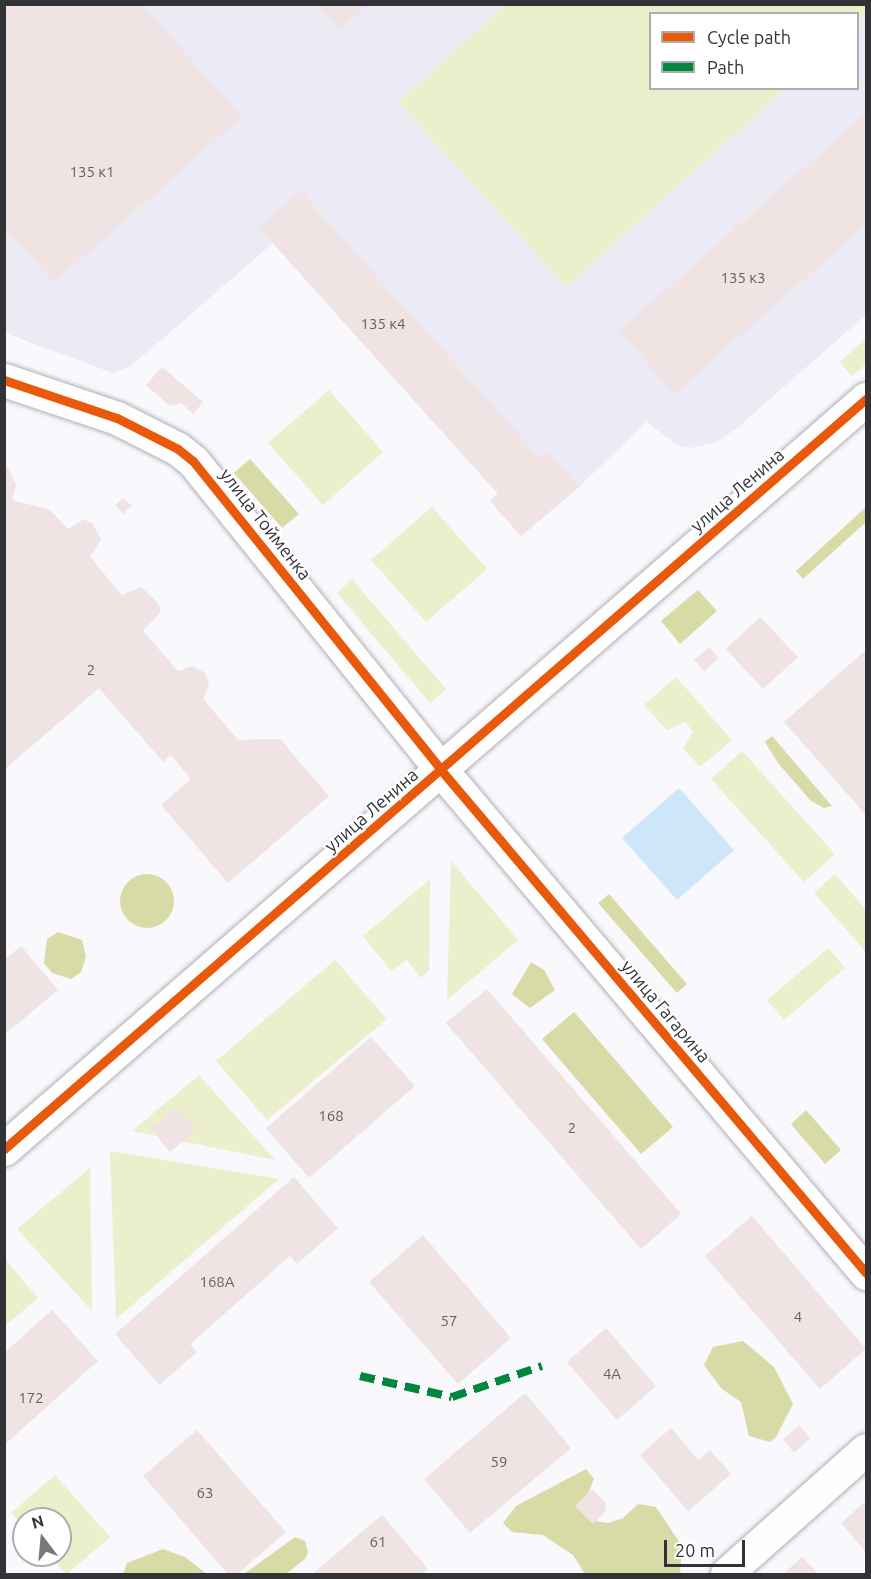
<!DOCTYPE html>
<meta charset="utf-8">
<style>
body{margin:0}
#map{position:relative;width:871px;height:1579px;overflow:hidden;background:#f8f8fd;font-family:Ubuntu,sans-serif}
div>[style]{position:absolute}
.built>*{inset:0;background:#eceaf5}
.green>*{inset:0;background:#ecefcc}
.forest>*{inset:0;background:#d8dba6}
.round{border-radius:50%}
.water>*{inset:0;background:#cde6f9}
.building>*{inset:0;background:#efe3e3}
.roads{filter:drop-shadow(0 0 2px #b0afb4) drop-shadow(0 0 2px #b0afb4)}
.minor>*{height:32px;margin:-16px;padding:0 16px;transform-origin:16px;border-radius:16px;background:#fefeff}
.tertiary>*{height:33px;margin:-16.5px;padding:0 16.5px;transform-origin:16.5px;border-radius:16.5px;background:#fefeff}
.quiet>*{height:8px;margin-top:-4px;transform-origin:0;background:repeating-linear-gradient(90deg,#00873e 0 15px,transparent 0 23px)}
.cycleway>*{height:9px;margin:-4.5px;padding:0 4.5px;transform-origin:4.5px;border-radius:4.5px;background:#e8590c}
span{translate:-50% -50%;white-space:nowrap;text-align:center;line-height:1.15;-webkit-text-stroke:4.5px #fff;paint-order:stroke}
.number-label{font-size:15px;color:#625e61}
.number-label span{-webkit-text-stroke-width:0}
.street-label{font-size:18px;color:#333236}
.frame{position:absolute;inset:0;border:6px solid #333236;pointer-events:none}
.legend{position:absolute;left:649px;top:12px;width:210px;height:78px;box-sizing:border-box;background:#fff;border:2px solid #adadaf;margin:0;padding:8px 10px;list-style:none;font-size:18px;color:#333236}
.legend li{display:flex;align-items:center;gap:12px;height:30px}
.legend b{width:30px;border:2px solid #adadaf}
.north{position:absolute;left:12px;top:1507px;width:60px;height:60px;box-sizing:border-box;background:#fff;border:2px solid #adadaf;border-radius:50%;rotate:344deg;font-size:16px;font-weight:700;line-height:24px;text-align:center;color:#333236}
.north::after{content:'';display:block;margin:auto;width:21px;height:27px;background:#78777c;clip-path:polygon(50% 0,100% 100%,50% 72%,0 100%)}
.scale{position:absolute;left:664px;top:1540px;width:81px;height:27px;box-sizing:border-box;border:3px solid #333236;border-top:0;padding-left:8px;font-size:18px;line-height:21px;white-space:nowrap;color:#333236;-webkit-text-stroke:4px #fff;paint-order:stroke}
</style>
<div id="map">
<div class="built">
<i style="clip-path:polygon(evenodd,4px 5px,866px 5px,866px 315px,737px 428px,715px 443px,690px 448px,679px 446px,646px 422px,579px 487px,521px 536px,490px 501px,498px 493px,273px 243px,131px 366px,113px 373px,5px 333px,4px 5px,650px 14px,858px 14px,858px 88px,650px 88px,650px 14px)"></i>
</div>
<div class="green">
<i style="clip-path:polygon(505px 5px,866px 4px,866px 14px,858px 22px,858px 14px,650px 14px,650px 88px,785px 89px,566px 287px,398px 102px)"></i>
<i style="clip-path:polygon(866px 338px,866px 364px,852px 376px,840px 362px)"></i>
<i style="clip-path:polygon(329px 390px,383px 452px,323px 505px,268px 443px)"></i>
<i style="clip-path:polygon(432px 507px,487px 569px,426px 622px,371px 560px)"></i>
<i style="clip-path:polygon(352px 579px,446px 689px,430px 703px,337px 593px)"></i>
<i style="clip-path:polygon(676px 677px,732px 740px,700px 767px,683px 748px,693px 731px,685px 722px,667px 730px,644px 705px)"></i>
<i style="clip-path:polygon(742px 751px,835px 854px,804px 882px,711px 779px)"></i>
<i style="clip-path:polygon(451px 861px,518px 940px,447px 1000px)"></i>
<i style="clip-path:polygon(835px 874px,866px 910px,866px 952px,814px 893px)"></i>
<i style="clip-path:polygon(430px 879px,429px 970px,421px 978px,407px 960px,391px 971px,363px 936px)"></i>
<i style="clip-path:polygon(828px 948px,845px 968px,784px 1020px,767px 1000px)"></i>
<i style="clip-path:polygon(335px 960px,387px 1019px,267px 1120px,216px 1061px)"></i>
<i style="clip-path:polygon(199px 1075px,275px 1160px,132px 1131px)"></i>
<i style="clip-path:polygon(110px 1151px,279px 1179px,116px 1319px)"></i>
<i style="clip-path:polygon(90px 1168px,92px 1311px,17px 1229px)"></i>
<i style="clip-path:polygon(5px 1259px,38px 1298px,5px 1326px,4px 1326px)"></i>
<i style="clip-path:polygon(55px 1475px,110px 1537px,67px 1574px,48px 1555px,60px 1555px,60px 1519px,24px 1519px,24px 1528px,11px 1513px)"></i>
</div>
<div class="forest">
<i style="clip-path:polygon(250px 459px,299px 514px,282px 528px,234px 473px)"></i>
<i style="clip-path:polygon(866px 507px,866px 522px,803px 579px,796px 571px)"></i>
<i style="clip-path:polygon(698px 590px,717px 611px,680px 644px,661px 621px)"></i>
<i style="clip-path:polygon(772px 736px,832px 806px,824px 808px,811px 801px,778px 763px,765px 742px)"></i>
<i class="round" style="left:120px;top:874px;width:54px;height:54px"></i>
<i style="clip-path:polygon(609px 894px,687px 984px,677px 993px,598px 903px)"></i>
<i style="clip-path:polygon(58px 932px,82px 940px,86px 957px,81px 972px,71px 979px,52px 973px,44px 963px,47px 939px)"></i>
<i style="clip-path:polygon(531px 962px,544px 970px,555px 990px,530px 1008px,512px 994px)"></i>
<i style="clip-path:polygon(574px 1012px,673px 1127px,641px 1154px,542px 1039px)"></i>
<i style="clip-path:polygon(806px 1110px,841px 1150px,825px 1164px,791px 1124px)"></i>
<i style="clip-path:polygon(743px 1341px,774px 1367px,793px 1404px,776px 1437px,770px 1442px,749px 1436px,741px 1402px,722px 1389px,704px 1365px,713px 1347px)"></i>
<i style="clip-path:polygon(586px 1469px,594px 1479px,585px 1501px,595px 1521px,608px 1523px,623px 1518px,638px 1504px,656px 1507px,682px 1546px,680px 1574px,585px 1574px,573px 1555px,543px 1535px,512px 1532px,503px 1523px,516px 1506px)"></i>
<i style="clip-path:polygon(295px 1537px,305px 1541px,308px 1552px,305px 1559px,286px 1574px,244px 1574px)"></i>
<i style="clip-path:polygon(163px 1549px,185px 1557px,207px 1574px,123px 1574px,127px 1563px)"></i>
</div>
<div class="water">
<i style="clip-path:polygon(679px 788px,734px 850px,677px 900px,622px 838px)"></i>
</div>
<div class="building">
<i style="clip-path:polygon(4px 4px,142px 4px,242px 117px,54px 283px,4px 227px)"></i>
<i style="clip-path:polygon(317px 4px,369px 4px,340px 30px)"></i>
<i style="clip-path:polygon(866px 113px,866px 225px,674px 394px,619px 331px)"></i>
<i style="clip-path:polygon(300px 191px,540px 458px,546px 452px,579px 487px,521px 536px,490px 501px,498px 494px,259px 228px)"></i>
<i style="clip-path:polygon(162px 367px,203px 402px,193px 414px,181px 403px,170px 406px,146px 385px)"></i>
<i style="clip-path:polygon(4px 459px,16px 485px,12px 500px,50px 510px,68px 529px,84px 519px,92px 523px,101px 539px,90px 557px,122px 595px,141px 587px,158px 603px,161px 612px,143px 631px,178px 671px,192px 666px,205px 673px,209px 686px,203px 699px,238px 740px,280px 739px,329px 796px,228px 883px,161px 805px,191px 779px,171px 755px,163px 762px,99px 688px,4px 770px)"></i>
<i style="clip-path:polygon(123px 498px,132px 506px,123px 514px,115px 505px)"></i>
<i style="clip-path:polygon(760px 617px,798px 657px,763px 689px,726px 649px)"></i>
<i style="clip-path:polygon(709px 647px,719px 658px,704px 671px,694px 660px)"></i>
<i style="clip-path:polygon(866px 650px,866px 815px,784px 722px)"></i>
<i style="clip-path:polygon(21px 946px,58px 990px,4px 1035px,4px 960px)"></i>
<i style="clip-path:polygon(487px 989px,681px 1214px,641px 1249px,446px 1023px)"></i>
<i style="clip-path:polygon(371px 1037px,415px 1086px,309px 1178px,266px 1128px)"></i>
<i style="clip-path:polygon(176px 1107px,196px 1130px,170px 1152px,151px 1129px)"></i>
<i style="clip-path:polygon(294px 1177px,338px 1228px,297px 1264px,290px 1256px,190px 1344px,197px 1352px,159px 1385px,115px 1334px)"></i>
<i style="clip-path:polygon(752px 1216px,866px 1349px,820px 1389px,705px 1256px)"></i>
<i style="clip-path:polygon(423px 1235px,511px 1338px,458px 1384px,369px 1282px)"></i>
<i style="clip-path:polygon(52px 1310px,98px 1361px,4px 1445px,4px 1353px)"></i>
<i style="clip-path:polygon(606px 1328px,656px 1386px,617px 1420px,567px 1362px)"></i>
<i style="clip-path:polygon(525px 1393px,571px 1448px,470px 1533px,424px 1479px)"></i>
<i style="clip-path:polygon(799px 1425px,810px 1439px,794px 1453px,783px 1439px)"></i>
<i style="clip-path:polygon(671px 1428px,698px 1460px,710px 1450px,731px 1474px,688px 1511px,640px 1455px)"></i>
<i style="clip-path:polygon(197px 1430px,286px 1532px,237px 1574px,228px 1574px,143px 1476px)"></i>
<i style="clip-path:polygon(592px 1489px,605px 1502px,606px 1511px,593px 1524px,575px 1506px)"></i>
<i style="clip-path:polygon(866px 1501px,866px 1552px,841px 1523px)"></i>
<i style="clip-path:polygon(382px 1515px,428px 1569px,422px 1574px,312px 1574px)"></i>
<i style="clip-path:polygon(802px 1557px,818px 1574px,783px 1574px)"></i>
</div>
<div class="roads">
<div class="minor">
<i style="left:727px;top:1574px;width:186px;rotate:-41.7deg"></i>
</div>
<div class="tertiary">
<i style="left:4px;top:380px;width:119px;rotate:18.6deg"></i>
<i style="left:117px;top:418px;width:68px;rotate:26.9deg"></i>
<i style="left:178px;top:449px;width:19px;rotate:39deg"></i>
<i style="left:193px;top:461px;width:396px;rotate:51.2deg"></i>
<i style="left:441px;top:770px;width:659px;rotate:49.8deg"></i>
<i style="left:4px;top:1149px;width:1143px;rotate:-41.03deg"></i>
</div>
</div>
<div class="quiet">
<i style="left:360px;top:1376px;width:94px;rotate:12.9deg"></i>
<i style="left:452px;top:1397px;width:95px;rotate:-19deg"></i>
</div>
<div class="cycleway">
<i style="left:4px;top:380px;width:119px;rotate:18.6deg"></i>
<i style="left:117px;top:418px;width:68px;rotate:26.9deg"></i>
<i style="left:178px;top:449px;width:19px;rotate:39deg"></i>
<i style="left:193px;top:461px;width:396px;rotate:51.2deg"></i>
<i style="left:441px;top:770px;width:659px;rotate:49.8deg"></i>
<i style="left:4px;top:1149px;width:1143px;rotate:-41.03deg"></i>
</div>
<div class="number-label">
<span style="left:92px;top:172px">135 к1</span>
<span style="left:743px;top:278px">135 к3</span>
<span style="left:383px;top:324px">135 к4</span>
<span style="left:91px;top:670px">2</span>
<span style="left:331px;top:1116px">168</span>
<span style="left:572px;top:1128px">2</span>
<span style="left:217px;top:1282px">168А</span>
<span style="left:798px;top:1317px">4</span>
<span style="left:449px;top:1321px">57</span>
<span style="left:612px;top:1374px">4А</span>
<span style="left:31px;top:1398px">172</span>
<span style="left:499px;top:1462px">59</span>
<span style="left:205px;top:1493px">63</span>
<span style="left:378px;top:1542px">61</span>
</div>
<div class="street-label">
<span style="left:737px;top:490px;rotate:-41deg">улица Ленина</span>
<span style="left:266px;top:524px;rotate:52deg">улица Тойменка</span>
<span style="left:371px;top:810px;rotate:-41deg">улица Ленина</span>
<span style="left:666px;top:1011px;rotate:50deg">улица Гагарина</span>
</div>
<div class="frame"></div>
<ul class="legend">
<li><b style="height:8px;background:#e8590c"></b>Cycle path</li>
<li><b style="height:8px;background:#00873e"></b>Path</li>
</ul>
<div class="north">N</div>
<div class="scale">20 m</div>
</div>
